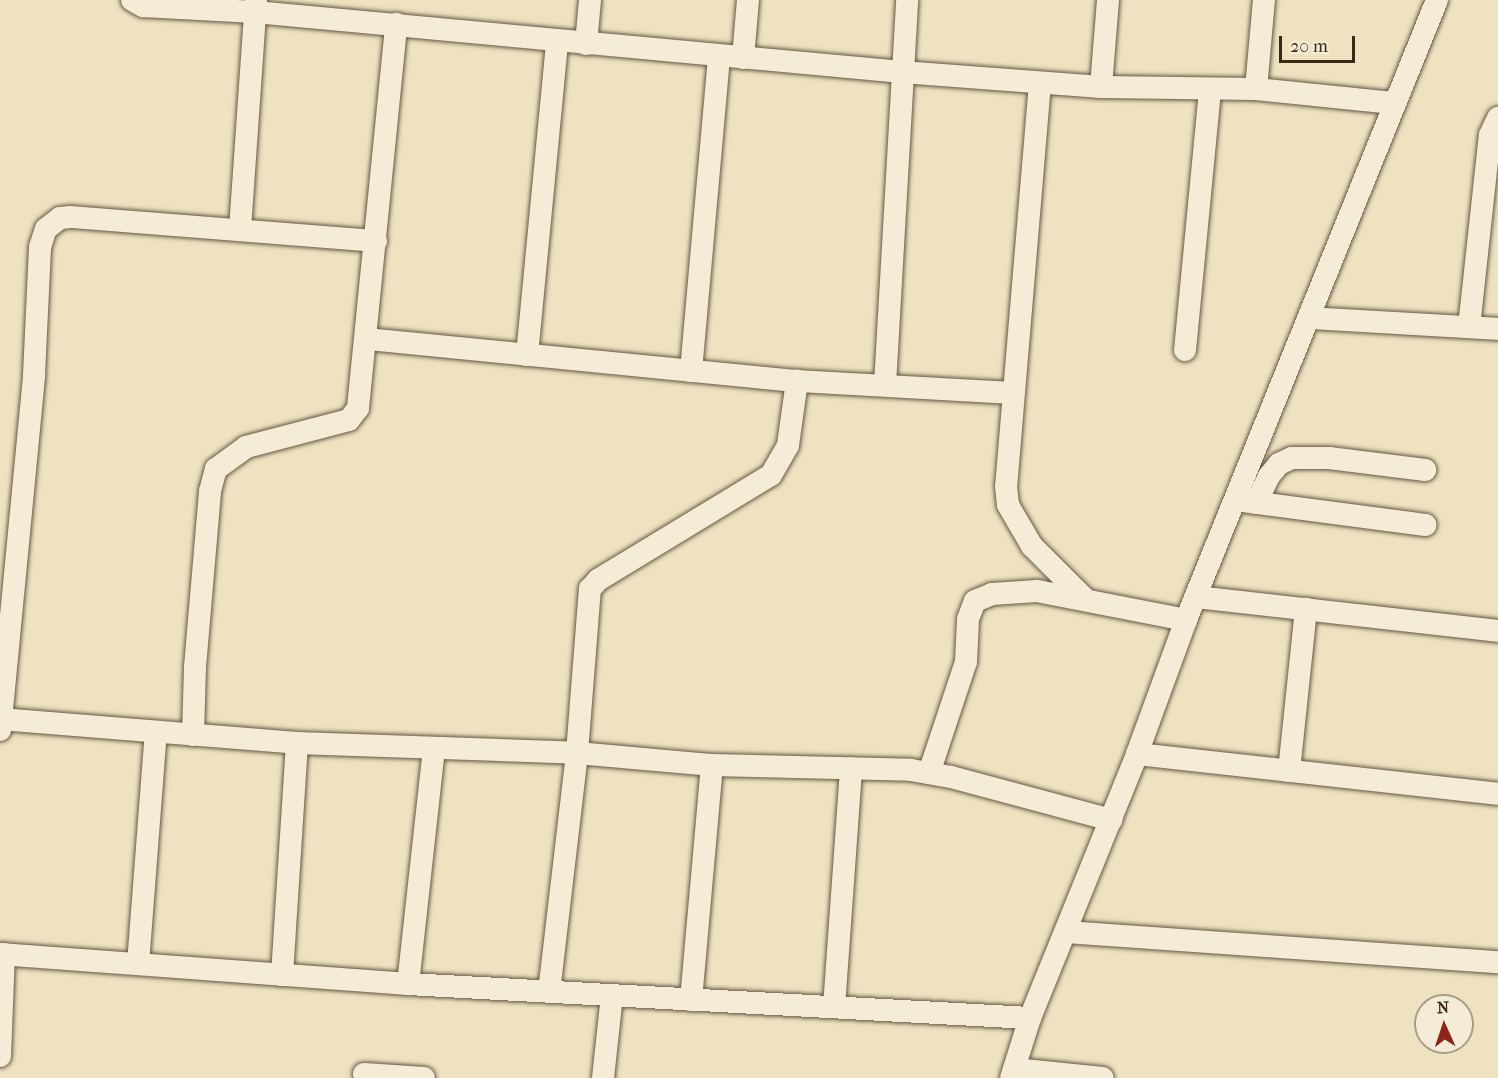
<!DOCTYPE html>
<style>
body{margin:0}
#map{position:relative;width:1498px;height:1078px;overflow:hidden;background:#eee2c0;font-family:"IM FELL French Canon",serif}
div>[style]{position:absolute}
.roads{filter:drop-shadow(0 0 2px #665742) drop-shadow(0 0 2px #665742)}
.street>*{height:22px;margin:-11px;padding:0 11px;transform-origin:11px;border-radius:11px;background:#f4ecd6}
span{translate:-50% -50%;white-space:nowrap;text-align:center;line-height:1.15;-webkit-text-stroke:4.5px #f4ecd6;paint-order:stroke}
.north{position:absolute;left:1414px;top:994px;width:60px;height:60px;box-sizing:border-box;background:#f4ecd6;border:2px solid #a99e8a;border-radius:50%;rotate:357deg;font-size:16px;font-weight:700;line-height:24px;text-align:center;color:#382918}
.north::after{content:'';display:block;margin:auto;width:21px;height:27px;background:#8f2418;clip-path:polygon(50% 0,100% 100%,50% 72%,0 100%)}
.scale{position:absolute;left:1279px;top:36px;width:76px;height:27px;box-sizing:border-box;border:3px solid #382918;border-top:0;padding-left:8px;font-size:18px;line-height:21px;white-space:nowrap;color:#382918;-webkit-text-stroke:4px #f4ecd6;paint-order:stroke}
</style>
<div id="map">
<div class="roads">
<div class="street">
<i style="left:132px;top:0;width:13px;rotate:29deg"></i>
<i style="left:143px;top:6px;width:112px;rotate:3.1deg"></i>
<i style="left:255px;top:12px;width:650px;rotate:5.3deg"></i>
<i style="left:902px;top:72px;width:200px;rotate:4.3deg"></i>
<i style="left:1101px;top:87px;width:155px;rotate:0.7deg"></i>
<i style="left:1256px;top:89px;width:138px;rotate:5.8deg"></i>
<i style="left:586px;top:44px;width:44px;rotate:-84.8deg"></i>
<i style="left:743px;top:58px;width:58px;rotate:-85.1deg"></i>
<i style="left:1040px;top:83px;width:404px;rotate:94.8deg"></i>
<i style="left:1006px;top:486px;width:19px;rotate:84deg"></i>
<i style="left:1008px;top:505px;width:48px;rotate:59.7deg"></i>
<i style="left:1032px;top:546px;width:74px;rotate:45deg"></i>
<i style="left:1101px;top:87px;width:87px;rotate:-85.4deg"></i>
<i style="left:1256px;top:89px;width:89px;rotate:-84.9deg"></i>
<i style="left:240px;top:229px;width:230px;rotate:-86deg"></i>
<i style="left:1309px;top:318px;width:189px;rotate:3.3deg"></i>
<i style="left:1469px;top:327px;width:193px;rotate:-83.8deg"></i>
<i style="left:1490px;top:135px;width:19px;rotate:-65deg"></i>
<i style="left:367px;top:339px;width:432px;rotate:5.6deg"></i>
<i style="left:797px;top:381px;width:214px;rotate:3.2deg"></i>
<i style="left:1185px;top:350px;width:262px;rotate:-84.5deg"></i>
<i style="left:527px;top:355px;width:315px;rotate:-84.5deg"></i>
<i style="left:691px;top:371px;width:316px;rotate:-84.9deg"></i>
<i style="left:885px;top:385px;width:386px;rotate:-86.7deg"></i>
<i style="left:1243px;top:501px;width:184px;rotate:7.5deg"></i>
<i style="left:1256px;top:503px;width:30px;rotate:-64deg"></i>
<i style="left:1269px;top:476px;width:16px;rotate:-50deg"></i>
<i style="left:1279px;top:464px;width:14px;rotate:-25deg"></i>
<i style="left:1292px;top:458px;width:37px"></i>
<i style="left:1329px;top:458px;width:97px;rotate:7.1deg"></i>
<i style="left:1196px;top:597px;width:304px;rotate:6.4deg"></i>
<i style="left:0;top:719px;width:298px;rotate:4.6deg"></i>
<i style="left:297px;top:743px;width:280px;rotate:2deg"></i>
<i style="left:577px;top:753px;width:136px;rotate:5.1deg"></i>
<i style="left:712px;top:765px;width:199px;rotate:1.4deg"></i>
<i style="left:911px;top:770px;width:41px;rotate:9.9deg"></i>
<i style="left:951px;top:777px;width:166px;rotate:15deg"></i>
<i style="left:0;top:730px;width:357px;rotate:-84.5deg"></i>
<i style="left:34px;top:375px;width:128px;rotate:-87.3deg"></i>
<i style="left:40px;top:247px;width:19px;rotate:-72deg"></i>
<i style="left:46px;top:229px;width:18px;rotate:-38deg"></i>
<i style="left:60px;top:218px;width:11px;rotate:-5deg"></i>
<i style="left:71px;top:217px;width:306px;rotate:4.5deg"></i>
<i style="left:193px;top:735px;width:68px;rotate:-88.3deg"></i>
<i style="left:195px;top:667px;width:177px;rotate:-85.1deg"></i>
<i style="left:210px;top:491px;width:23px;rotate:-75deg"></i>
<i style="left:216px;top:469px;width:37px;rotate:-36deg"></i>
<i style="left:246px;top:447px;width:106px;rotate:-14.7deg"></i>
<i style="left:349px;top:420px;width:15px;rotate:-53deg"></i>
<i style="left:358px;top:408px;width:386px;rotate:-84.3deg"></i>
<i style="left:1137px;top:754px;width:363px;rotate:6.3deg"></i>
<i style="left:1289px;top:771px;width:163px;rotate:-84deg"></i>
<i style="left:929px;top:773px;width:117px;rotate:-71.6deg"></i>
<i style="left:966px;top:662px;width:43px;rotate:-87.3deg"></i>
<i style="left:968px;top:619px;width:19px;rotate:-69deg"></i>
<i style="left:975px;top:601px;width:18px;rotate:-22deg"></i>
<i style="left:992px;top:594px;width:45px;rotate:-3.8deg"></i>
<i style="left:1037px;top:591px;width:152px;rotate:11deg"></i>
<i style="left:1066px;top:932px;width:433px;rotate:4deg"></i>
<i style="left:0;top:954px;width:409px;rotate:4.2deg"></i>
<i style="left:408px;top:984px;width:623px;rotate:3.13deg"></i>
<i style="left:138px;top:964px;width:233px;rotate:-85.6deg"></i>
<i style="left:282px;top:975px;width:232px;rotate:-86.3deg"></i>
<i style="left:408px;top:984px;width:236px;rotate:-83.7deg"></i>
<i style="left:549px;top:992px;width:241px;rotate:-83.3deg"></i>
<i style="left:577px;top:753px;width:165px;rotate:-85.5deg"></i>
<i style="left:590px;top:589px;width:12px;rotate:-48deg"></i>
<i style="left:598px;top:580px;width:202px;rotate:-31.3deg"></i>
<i style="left:771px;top:475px;width:34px;rotate:-60deg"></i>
<i style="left:788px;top:445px;width:65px;rotate:-82deg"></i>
<i style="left:691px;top:1000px;width:236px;rotate:-84.9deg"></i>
<i style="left:834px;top:1007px;width:239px;rotate:-85.9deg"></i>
<i style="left:0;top:1056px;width:102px;rotate:-87.8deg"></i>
<i style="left:1014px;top:1069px;width:89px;rotate:5.8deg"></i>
<i style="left:364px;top:1074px;width:60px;rotate:3.8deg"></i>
<i style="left:603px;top:1078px;width:83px;rotate:-83.8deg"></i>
<i style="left:1011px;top:1078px;width:63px;rotate:-72.4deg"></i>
<i style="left:1030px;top:1018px;width:285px;rotate:-67.9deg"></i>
<i style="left:1137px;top:754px;width:143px;rotate:-69.9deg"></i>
<i style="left:1186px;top:620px;width:669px;rotate:-67.96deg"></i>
</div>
</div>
<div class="north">N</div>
<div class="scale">20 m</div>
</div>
